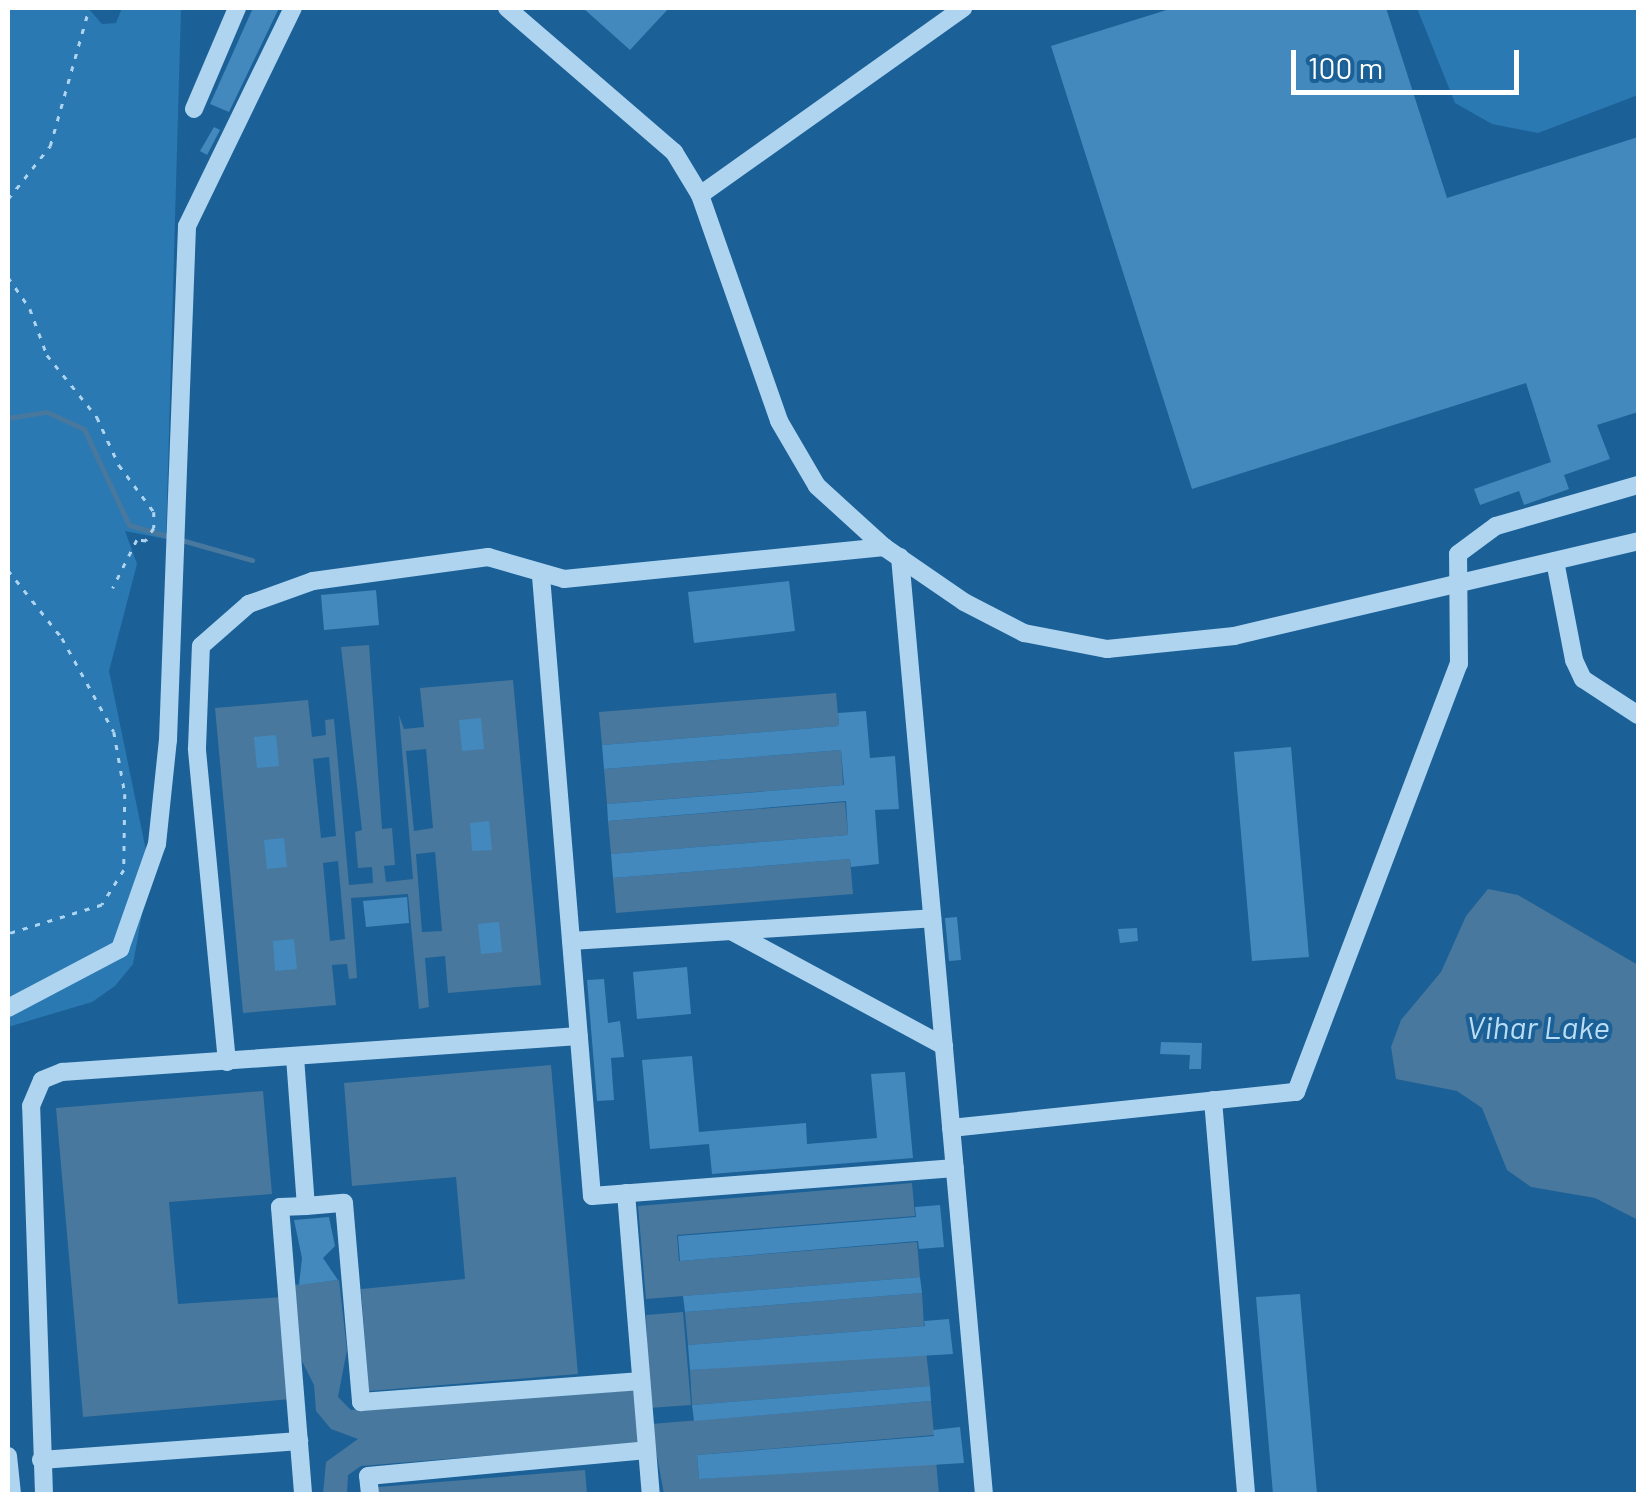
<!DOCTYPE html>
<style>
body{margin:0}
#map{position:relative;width:1646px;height:1502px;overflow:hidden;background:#1b6096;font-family:Barlow,sans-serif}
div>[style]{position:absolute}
.green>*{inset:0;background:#2a79b2}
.water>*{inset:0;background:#48789e}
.stream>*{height:5px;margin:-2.5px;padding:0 2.5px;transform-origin:2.5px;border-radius:2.5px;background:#48789e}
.building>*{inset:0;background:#4489bd}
.path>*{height:2.5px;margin-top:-1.25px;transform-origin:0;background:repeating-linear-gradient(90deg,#aed4f0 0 5px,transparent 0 13px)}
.minor>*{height:18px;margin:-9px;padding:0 9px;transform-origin:9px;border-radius:9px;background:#aed4f0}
span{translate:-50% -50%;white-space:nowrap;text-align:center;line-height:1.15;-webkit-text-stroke:8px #1b6096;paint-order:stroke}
.water-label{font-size:32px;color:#baddf6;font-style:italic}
.frame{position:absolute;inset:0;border:10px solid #fff;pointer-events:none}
.scale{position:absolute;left:1291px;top:50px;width:228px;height:45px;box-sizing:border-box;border:5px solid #fff;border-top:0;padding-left:12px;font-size:30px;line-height:35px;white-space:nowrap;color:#fff;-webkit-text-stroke:8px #1b6096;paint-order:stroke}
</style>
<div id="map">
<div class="green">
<i style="clip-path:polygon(8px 8px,88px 8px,102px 24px,116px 23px,122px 8px,181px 8px,166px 539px,125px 531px,137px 564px,109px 671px,150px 870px,133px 964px,115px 986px,92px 1002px,8px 1027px)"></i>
<i style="clip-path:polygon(1417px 8px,1638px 8px,1638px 95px,1538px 133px,1492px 124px,1455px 103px)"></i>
</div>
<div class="water">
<i style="clip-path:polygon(evenodd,369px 645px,382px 829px,392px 828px,395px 865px,384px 866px,386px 882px,413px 879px,399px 715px,404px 729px,424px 727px,420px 688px,513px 680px,541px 985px,448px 993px,445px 956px,425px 958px,429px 1007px,419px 1009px,408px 894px,351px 898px,357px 978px,349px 979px,347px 964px,332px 965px,336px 1005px,243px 1013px,215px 708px,308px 700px,312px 737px,326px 735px,325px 720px,334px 719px,349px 885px,373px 883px,372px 867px,358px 868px,355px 832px,362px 830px,341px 647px,369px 645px,426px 749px,433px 828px,414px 831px,406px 751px,426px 749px,369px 645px,329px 757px,336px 836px,321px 838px,313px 759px,329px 757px,369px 645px,435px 852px,442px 931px,422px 932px,416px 854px,435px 852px,369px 645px,338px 861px,345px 939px,330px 941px,323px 863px,338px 861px)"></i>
<i style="clip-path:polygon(836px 693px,839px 726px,602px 745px,599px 712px)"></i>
<i style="clip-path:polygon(841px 750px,843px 785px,607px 804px,604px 769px)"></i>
<i style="clip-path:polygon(845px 802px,848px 835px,611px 854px,608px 821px)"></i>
<i style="clip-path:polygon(850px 859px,853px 894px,616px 913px,613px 878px)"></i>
<i style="clip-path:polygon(1488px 889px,1518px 895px,1638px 965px,1638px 1220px,1595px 1198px,1531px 1187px,1507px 1170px,1482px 1108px,1457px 1091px,1396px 1079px,1391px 1047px,1401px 1020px,1441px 972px,1466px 916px)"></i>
<i style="clip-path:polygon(551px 1065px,578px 1374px,369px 1391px,361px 1289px,465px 1279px,456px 1177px,352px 1186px,344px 1083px)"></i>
<i style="clip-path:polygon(263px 1091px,272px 1194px,169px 1202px,178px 1304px,282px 1297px,291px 1399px,83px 1417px,56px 1108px)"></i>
<i style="clip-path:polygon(912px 1183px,915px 1216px,677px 1235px,679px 1261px,917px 1242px,920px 1277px,646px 1299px,638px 1206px)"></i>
<i style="clip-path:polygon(339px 1280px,347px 1350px,338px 1397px,351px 1410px,637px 1390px,641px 1443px,361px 1466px,348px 1475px,347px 1494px,323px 1494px,326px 1462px,358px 1439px,331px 1429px,316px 1411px,314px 1385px,298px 1353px,293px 1285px)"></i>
<i style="clip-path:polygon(922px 1293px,924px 1326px,688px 1345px,685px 1312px)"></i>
<i style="clip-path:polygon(683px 1312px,691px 1405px,649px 1408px,646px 1315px)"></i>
<i style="clip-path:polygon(926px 1351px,930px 1386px,692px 1405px,690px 1370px)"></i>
<i style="clip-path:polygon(931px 1401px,934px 1435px,697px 1455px,699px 1479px,936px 1460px,939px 1494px,664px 1494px,651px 1424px)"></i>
<i style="clip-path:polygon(585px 1470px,587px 1494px,378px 1494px,378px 1487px)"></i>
</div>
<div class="stream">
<i style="left:8px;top:418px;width:39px;rotate:-9deg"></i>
<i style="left:47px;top:412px;width:41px;rotate:24.7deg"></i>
<i style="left:84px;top:429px;width:106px;rotate:64.9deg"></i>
<i style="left:129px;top:525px;width:128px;rotate:15.9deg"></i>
</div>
<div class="building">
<i style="clip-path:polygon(253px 8px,279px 8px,229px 112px,210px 104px)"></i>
<i style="clip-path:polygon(583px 8px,669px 8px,630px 50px)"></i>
<i style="clip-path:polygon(1173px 8px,1386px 8px,1447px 198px,1638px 137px,1638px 412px,1597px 425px,1610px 459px,1564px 475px,1569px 489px,1524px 505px,1519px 491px,1480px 505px,1474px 489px,1551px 462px,1526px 383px,1192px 489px,1051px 46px)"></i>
<i style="clip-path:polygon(214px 127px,220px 130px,207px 155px,200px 151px)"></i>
<i style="clip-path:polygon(789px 581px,795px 631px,694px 643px,688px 592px)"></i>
<i style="clip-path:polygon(376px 590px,379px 625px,324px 630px,321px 595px)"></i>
<i style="clip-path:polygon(866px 711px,870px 758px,895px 756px,899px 809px,875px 810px,879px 864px,851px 867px,850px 859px,613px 878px,611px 854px,848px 835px,846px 801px,608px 821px,607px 804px,844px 785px,841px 750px,604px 769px,602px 745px,839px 726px,838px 713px)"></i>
<i style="clip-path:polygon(481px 718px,484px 749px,462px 751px,459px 720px)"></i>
<i style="clip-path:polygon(276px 735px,279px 766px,257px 768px,254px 737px)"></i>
<i style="clip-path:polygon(1291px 747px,1309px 957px,1252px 961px,1234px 752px)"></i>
<i style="clip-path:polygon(489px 821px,492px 850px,472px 851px,470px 823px)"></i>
<i style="clip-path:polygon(284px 838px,287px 867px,267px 869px,264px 840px)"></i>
<i style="clip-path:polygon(407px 897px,409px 923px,366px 927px,363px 901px)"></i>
<i style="clip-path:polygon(957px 917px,961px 960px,949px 961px,945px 918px)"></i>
<i style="clip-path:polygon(499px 922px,502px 952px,481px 954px,478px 924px)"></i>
<i style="clip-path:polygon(1137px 928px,1138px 941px,1120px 943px,1118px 929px)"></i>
<i style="clip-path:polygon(294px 939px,297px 969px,275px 971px,273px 941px)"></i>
<i style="clip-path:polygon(687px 967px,691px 1014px,637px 1019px,633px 972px)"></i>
<i style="clip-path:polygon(604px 979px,608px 1023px,620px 1021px,624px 1057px,611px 1058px,614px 1100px,597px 1101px,587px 980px)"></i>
<i style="clip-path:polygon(1161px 1042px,1202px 1043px,1201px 1069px,1189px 1069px,1190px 1055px,1160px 1054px)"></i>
<i style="clip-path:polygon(692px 1056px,699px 1132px,806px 1123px,807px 1144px,877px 1138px,871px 1074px,905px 1072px,913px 1158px,712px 1174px,709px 1144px,650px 1149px,642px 1060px)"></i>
<i style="clip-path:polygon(940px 1205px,944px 1247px,919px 1249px,918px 1241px,680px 1261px,678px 1236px,916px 1217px,915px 1207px)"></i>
<i style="clip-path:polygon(329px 1217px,335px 1246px,323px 1258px,338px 1280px,299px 1285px,302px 1258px,294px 1220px)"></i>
<i style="clip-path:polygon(920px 1277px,922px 1293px,685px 1312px,683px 1296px)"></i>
<i style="clip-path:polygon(1300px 1294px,1317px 1494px,1273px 1494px,1256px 1297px)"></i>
<i style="clip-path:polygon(949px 1319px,953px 1354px,690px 1370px,688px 1345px,925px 1326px,924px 1321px)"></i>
<i style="clip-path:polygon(930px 1386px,931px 1401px,694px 1421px,692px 1405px)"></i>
<i style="clip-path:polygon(960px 1427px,964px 1463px,699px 1479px,697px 1455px,934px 1436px,933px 1430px)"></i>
</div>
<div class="path">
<i style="left:8px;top:199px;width:68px;rotate:-51.6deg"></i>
<i style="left:50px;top:146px;width:143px;rotate:-74.2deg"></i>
<i style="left:8px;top:277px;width:39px;rotate:55deg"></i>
<i style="left:30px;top:309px;width:49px;rotate:69.7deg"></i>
<i style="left:47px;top:355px;width:80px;rotate:51.1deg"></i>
<i style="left:97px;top:417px;width:53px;rotate:65.4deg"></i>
<i style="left:119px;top:465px;width:59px;rotate:53.3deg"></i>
<i style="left:154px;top:512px;width:16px;rotate:90deg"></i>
<i style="left:154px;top:528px;width:15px;rotate:122deg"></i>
<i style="left:146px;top:541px;width:9px;rotate:-174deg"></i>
<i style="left:137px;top:540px;width:54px;rotate:116.6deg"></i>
<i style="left:8px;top:570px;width:87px;rotate:51.5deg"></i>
<i style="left:62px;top:638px;width:107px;rotate:61deg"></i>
<i style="left:114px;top:732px;width:63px;rotate:79.9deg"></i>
<i style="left:125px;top:794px;width:76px;rotate:90.8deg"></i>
<i style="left:124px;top:870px;width:41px;rotate:122.2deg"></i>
<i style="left:102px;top:905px;width:98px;rotate:162.9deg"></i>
</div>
<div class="minor">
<i style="left:507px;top:8px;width:221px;rotate:40.8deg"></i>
<i style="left:674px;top:152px;width:50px;rotate:58.8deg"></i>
<i style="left:700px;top:195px;width:239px;rotate:70.7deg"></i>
<i style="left:779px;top:421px;width:75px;rotate:59.7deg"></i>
<i style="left:817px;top:486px;width:91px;rotate:42.3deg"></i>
<i style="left:884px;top:547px;width:97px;rotate:34.5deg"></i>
<i style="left:964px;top:602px;width:68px;rotate:27.3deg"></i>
<i style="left:1024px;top:633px;width:85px;rotate:10.9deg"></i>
<i style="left:1107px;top:649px;width:128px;rotate:-5.8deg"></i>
<i style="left:1234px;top:636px;width:415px;rotate:-13.2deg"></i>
<i style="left:194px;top:109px;width:110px;rotate:-66.9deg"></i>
<i style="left:700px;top:195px;width:323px;rotate:-35.4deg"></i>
<i style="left:900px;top:557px;width:941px;rotate:84.88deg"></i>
<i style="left:1555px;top:561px;width:101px;rotate:79.1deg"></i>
<i style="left:1574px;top:660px;width:21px;rotate:65deg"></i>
<i style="left:1583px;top:679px;width:66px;rotate:33.2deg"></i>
<i style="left:541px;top:576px;width:622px;rotate:85.3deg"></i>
<i style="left:592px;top:1196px;width:364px;rotate:-4.4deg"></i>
<i style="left:733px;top:932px;width:240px;rotate:28.4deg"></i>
<i style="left:571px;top:941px;width:362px;rotate:-3.6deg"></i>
<i style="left:8px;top:1008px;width:127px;rotate:-27.8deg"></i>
<i style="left:120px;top:949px;width:111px;rotate:-70.6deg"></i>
<i style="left:157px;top:844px;width:105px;rotate:-84deg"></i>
<i style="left:168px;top:740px;width:514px;rotate:-87.88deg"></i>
<i style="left:187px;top:226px;width:242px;rotate:-64.1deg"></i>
<i style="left:295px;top:1057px;width:149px;rotate:85.8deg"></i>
<i style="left:306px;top:1206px;width:26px;rotate:178deg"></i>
<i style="left:280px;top:1207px;width:288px;rotate:85.4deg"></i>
<i style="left:227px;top:1062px;width:315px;rotate:-95.5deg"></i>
<i style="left:197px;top:748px;width:102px;rotate:-87.8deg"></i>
<i style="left:201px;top:646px;width:64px;rotate:-41.2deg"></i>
<i style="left:249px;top:604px;width:68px;rotate:-19.8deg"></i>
<i style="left:313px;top:581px;width:177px;rotate:-7.8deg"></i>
<i style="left:488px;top:557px;width:79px;rotate:16.1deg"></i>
<i style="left:564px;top:579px;width:322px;rotate:-5.7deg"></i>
<i style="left:1213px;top:1100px;width:395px;rotate:85.2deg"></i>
<i style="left:951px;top:1128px;width:347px;rotate:-6deg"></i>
<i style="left:1296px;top:1092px;width:458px;rotate:-69.2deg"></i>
<i style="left:1459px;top:664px;width:110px;rotate:-90.5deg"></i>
<i style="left:1458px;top:554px;width:47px;rotate:-36.4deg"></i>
<i style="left:1496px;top:526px;width:148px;rotate:-16.1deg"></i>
<i style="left:626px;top:1193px;width:302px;rotate:85.3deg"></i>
<i style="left:306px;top:1206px;width:38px;rotate:-5deg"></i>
<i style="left:344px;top:1203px;width:200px;rotate:85.1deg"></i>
<i style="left:361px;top:1402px;width:281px;rotate:-4.3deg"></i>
<i style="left:8px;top:1456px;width:38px;rotate:84deg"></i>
<i style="left:41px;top:1460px;width:259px;rotate:-4.2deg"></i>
<i style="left:44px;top:1494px;width:388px;rotate:-91.9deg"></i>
<i style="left:31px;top:1106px;width:28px;rotate:-67deg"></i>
<i style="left:42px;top:1080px;width:22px;rotate:-22deg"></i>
<i style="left:62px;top:1072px;width:518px;rotate:-3.98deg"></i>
<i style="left:370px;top:1494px;width:18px;rotate:-96deg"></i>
<i style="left:368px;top:1476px;width:280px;rotate:-5.3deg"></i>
</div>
<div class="water-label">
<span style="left:1538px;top:1026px">Vihar Lake</span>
</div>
<div class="frame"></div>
<div class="scale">100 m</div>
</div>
